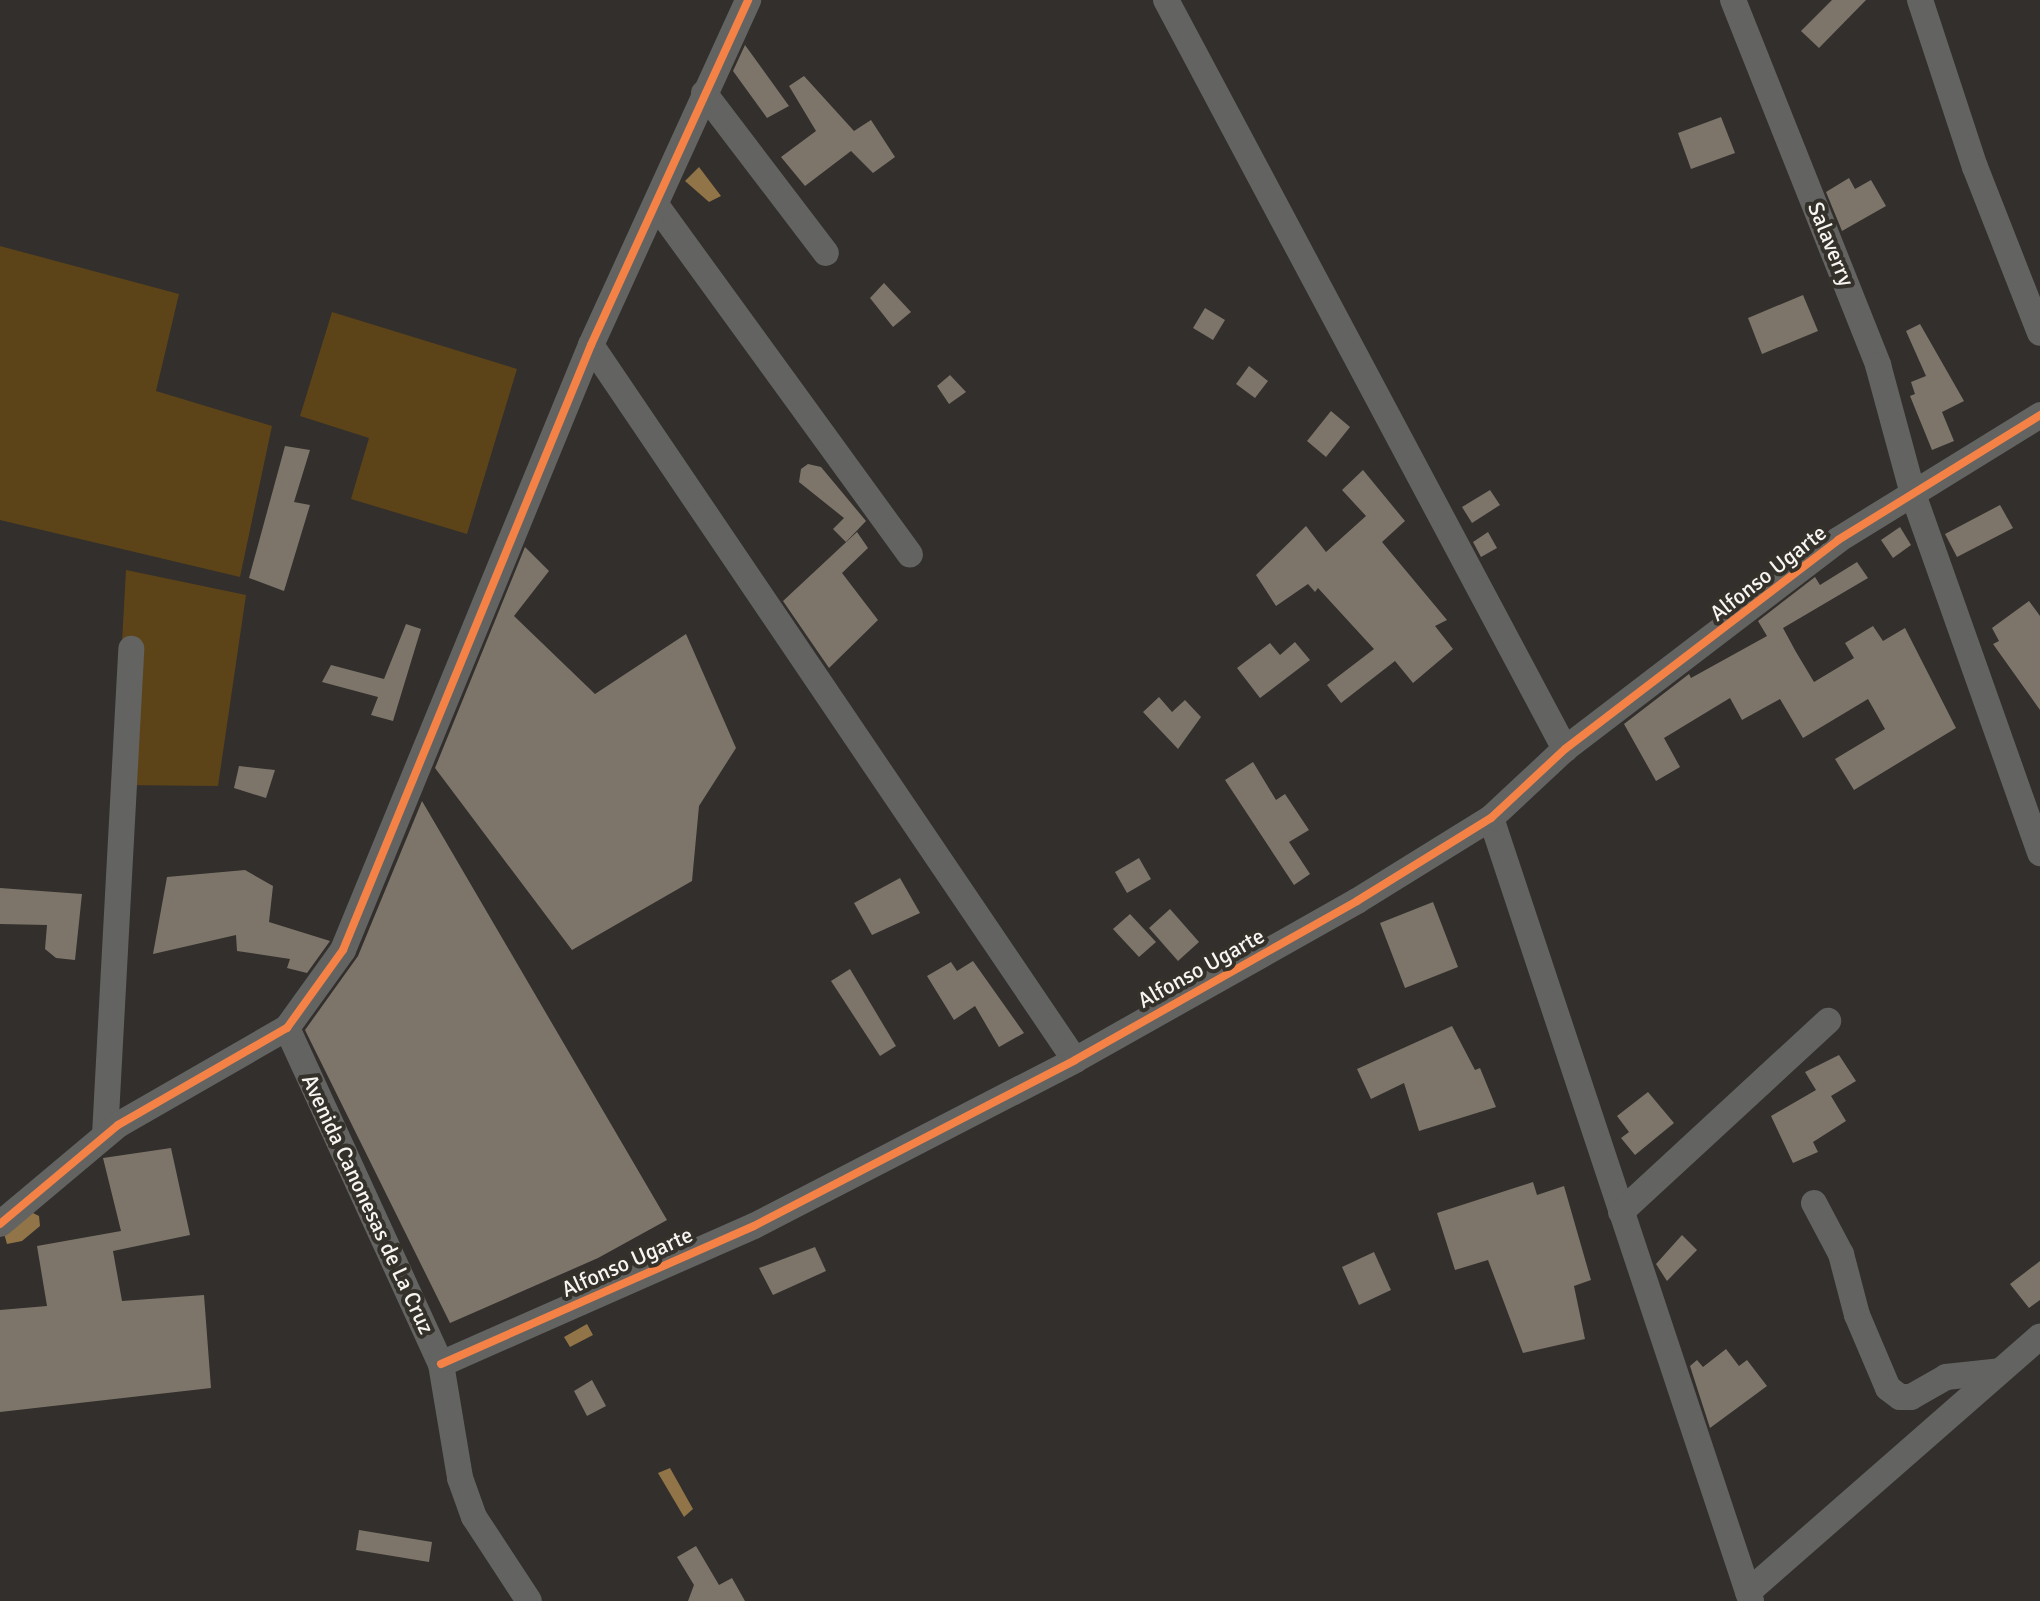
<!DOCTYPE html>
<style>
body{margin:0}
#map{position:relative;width:2040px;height:1601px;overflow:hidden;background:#322f2c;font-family:Signika,sans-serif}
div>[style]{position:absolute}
.green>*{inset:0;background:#5c4418}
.water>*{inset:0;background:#917447}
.building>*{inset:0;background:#7d756a}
.street>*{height:26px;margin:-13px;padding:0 13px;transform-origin:13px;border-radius:13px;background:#636362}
.cycleway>*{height:8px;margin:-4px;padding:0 4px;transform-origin:4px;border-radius:4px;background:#f48246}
span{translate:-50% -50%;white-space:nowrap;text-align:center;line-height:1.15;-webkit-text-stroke:8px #34302a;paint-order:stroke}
.street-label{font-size:22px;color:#f7f5f1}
</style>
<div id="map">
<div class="green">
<i style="clip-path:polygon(0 246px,179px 294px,156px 391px,272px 426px,240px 577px,0 520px)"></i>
<i style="clip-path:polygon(332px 312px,517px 369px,467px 534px,351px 499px,369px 438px,300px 416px)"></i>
<i style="clip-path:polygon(126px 570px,246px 595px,218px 786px,114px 785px)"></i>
</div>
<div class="water">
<i style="clip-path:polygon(699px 167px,721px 196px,709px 202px,685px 181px)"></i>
<i style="clip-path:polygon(29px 1211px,39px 1216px,40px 1226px,22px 1241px,7px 1244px,3px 1230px)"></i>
<i style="clip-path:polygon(587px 1324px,593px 1335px,570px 1347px,564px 1337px)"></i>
<i style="clip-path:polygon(670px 1468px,693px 1509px,684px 1517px,658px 1473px)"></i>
</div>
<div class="building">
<i style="clip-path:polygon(1832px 0,1866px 0,1819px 48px,1801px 31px)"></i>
<i style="clip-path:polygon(745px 45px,789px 106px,767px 118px,733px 71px)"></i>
<i style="clip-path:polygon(804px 76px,854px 131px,871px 120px,895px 157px,873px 173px,851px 151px,805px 186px,781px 157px,816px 131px,789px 86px)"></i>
<i style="clip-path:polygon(1721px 117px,1735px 153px,1691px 169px,1678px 133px)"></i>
<i style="clip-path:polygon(1849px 178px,1855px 189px,1871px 180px,1886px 206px,1842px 231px,1826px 192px)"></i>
<i style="clip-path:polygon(884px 283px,911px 312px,893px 327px,870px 298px)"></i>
<i style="clip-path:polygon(1803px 295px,1818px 331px,1762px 354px,1748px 318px)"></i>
<i style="clip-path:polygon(1205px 308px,1225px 320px,1213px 340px,1193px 328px)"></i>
<i style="clip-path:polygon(1920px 324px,1964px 401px,1942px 412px,1954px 441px,1932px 450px,1910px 396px,1915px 394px,1911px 382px,1926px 376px,1906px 331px)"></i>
<i style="clip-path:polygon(1249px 366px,1268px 381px,1255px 398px,1236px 384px)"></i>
<i style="clip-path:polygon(950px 375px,966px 392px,949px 404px,937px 386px)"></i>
<i style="clip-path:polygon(1331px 411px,1350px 427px,1326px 457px,1307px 441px)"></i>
<i style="clip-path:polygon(285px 446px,310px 450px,294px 502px,310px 505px,284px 591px,249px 578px)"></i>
<i style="clip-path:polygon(808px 464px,821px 467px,866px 521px,846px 542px,833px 529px,844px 518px,799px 482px,801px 469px)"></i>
<i style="clip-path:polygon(1363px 470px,1405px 521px,1382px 542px,1447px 620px,1435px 626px,1453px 649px,1413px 683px,1395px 661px,1341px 703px,1327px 685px,1374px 649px,1318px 588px,1315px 592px,1308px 584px,1276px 606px,1256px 575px,1306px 526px,1326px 552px,1366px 516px,1342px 490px)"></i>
<i style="clip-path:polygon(1490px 490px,1500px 505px,1472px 523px,1462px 507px)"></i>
<i style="clip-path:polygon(2000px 505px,2013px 528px,1957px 557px,1945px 534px)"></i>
<i style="clip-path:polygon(1900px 527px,1911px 545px,1893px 558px,1881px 540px)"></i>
<i style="clip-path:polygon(857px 532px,868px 548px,842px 573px,878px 620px,829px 668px,783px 601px)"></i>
<i style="clip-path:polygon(1488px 532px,1497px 548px,1481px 557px,1473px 542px)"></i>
<i style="clip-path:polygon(525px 547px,549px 571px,514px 616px,595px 694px,686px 634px,736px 748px,699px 806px,692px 881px,572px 950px,435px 768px)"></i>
<i style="clip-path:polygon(1857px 562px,1868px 578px,1783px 628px,1796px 652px,1814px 682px,1854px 658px,1845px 643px,1873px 626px,1883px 641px,1905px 628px,1956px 728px,1854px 790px,1835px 759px,1885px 729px,1868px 699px,1803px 738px,1780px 699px,1742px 720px,1730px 698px,1664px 738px,1680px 767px,1656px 781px,1624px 724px,1689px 674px,1691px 678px,1767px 636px,1758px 621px,1815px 577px,1820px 585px)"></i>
<i style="clip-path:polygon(2029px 601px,2040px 616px,2040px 710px,1993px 644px,1999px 641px,1992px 628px)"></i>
<i style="clip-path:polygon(406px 624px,421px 629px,393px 721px,371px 715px,378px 697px,322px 682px,331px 665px,384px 679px)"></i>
<i style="clip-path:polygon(1295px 642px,1310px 660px,1260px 698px,1237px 668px,1270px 643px,1280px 655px)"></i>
<i style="clip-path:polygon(1159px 697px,1172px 712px,1185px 700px,1201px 717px,1178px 749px,1143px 712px)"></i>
<i style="clip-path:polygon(1253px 762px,1276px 800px,1285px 794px,1309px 830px,1289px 842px,1310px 874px,1294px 885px,1225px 780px)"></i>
<i style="clip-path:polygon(239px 766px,275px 770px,266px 798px,234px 788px)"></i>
<i style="clip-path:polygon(422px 801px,667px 1220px,598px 1258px,450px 1323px,305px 1030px,358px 956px)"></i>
<i style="clip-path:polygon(1139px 858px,1151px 879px,1127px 893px,1115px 872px)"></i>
<i style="clip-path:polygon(245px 870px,273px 886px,269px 922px,330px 941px,307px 973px,287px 968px,290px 959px,237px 951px,236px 935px,153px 954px,167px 877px)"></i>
<i style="clip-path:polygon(900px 878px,920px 913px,872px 935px,854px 903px)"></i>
<i style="clip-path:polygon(0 888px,82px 894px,75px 960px,56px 958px,45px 949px,47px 925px,0 924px)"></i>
<i style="clip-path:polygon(1433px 902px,1458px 967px,1405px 988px,1380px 923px)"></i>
<i style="clip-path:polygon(1170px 909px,1199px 942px,1178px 961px,1149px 928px)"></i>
<i style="clip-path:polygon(1130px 914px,1156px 942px,1139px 957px,1113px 929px)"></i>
<i style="clip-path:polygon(973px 961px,1024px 1033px,999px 1047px,975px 1006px,954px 1020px,927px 976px,951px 962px,957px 971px)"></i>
<i style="clip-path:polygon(850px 969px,896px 1046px,880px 1056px,831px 981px)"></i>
<i style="clip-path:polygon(1452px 1026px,1475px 1070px,1480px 1068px,1496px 1107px,1419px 1131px,1404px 1083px,1371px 1099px,1357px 1069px)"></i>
<i style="clip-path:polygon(1839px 1055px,1856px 1081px,1831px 1096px,1846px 1121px,1813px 1142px,1818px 1152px,1793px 1163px,1771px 1116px,1816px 1090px,1805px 1072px)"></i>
<i style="clip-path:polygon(1648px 1092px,1674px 1123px,1635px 1155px,1621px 1138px,1629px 1132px,1617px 1116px)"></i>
<i style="clip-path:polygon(171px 1148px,190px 1235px,113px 1251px,122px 1301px,204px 1295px,211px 1388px,0 1412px,0 1310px,47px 1306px,37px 1246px,121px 1231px,103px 1158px)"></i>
<i style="clip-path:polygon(1533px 1182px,1537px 1195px,1564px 1186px,1591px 1280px,1574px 1286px,1585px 1339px,1523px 1353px,1488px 1260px,1455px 1270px,1437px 1213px)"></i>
<i style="clip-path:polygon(1682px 1235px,1697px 1250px,1667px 1281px,1656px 1264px)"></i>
<i style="clip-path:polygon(815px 1247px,826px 1271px,773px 1295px,759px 1268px)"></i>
<i style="clip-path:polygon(1374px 1252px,1391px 1290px,1359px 1305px,1342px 1267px)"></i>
<i style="clip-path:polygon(2040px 1261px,2040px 1300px,2029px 1308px,2010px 1284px)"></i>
<i style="clip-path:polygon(1726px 1349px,1739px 1366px,1747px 1360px,1767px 1386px,1710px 1428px,1690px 1366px,1697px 1360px,1703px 1367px)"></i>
<i style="clip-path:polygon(592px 1380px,606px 1406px,587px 1416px,574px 1391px)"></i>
<i style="clip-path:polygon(359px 1530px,432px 1542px,429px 1562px,356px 1550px)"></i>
<i style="clip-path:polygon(696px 1546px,719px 1585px,732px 1578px,745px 1601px,688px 1601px,694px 1585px,677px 1557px)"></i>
</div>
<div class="street">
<i style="left:1166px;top:0;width:849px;rotate:61.96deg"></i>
<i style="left:1733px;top:0;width:393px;rotate:68.3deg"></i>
<i style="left:1878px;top:365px;width:134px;rotate:74.8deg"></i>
<i style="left:1913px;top:494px;width:381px;rotate:70.5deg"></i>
<i style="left:1920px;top:0;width:176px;rotate:71.8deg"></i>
<i style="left:1975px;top:167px;width:178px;rotate:68.6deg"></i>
<i style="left:704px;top:93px;width:201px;rotate:52.7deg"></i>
<i style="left:656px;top:205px;width:432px;rotate:54deg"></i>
<i style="left:591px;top:345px;width:863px;rotate:55.91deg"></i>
<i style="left:1491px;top:818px;width:825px;rotate:71.63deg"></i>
<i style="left:287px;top:1028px;width:370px;rotate:65.4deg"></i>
<i style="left:441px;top:1364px;width:116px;rotate:80.5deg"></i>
<i style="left:460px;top:1478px;width:41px;rotate:70.3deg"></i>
<i style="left:474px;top:1517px;width:100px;rotate:56.8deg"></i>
<i style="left:105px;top:1135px;width:487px;rotate:-86.9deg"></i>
<i style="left:1814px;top:1203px;width:58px;rotate:62.1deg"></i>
<i style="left:1841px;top:1254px;width:63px;rotate:75.3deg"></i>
<i style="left:1857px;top:1315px;width:79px;rotate:67deg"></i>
<i style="left:1888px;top:1388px;width:15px;rotate:37deg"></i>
<i style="left:1900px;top:1397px;width:11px"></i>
<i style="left:1911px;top:1397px;width:40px;rotate:-29.7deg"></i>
<i style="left:1946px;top:1377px;width:54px;rotate:-6.3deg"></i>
<i style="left:1621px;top:1212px;width:282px;rotate:-42.7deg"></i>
<i style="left:0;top:1224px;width:154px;rotate:-40deg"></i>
<i style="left:118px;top:1125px;width:195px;rotate:-29.9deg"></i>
<i style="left:287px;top:1028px;width:96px;rotate:-54.3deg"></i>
<i style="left:343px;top:950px;width:654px;rotate:-67.71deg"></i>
<i style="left:591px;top:345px;width:379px;rotate:-65.5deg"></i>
<i style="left:441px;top:1364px;width:342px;rotate:-23.8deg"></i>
<i style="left:754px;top:1226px;width:361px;rotate:-27.3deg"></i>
<i style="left:1075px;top:1060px;width:324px;rotate:-29.4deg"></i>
<i style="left:1357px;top:901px;width:158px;rotate:-31.8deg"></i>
<i style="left:1491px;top:818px;width:101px;rotate:-43deg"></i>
<i style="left:1565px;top:749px;width:344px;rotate:-37.4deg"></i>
<i style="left:1838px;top:540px;width:238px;rotate:-31.7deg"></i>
<i style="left:1748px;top:1592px;width:388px;rotate:-41.2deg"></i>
</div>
<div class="cycleway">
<i style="left:0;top:1224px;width:154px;rotate:-40deg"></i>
<i style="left:118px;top:1125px;width:195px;rotate:-29.9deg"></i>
<i style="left:287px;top:1028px;width:96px;rotate:-54.3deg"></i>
<i style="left:343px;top:950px;width:654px;rotate:-67.71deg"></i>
<i style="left:591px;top:345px;width:379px;rotate:-65.5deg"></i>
<i style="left:441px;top:1364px;width:342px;rotate:-23.8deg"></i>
<i style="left:754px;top:1226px;width:361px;rotate:-27.3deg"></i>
<i style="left:1075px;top:1060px;width:324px;rotate:-29.4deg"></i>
<i style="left:1357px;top:901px;width:158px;rotate:-31.8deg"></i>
<i style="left:1491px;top:818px;width:101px;rotate:-43deg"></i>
<i style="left:1565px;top:749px;width:344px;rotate:-37.4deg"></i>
<i style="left:1838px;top:540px;width:238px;rotate:-31.7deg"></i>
</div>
<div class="street-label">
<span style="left:1831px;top:244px;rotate:68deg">Salaverry</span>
<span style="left:1768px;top:573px;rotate:-38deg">Alfonso Ugarte</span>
<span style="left:1201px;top:968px;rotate:-29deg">Alfonso Ugarte</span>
<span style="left:368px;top:1204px;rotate:65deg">Avenida Canonesas de La Cruz</span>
<span style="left:627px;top:1262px;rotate:-24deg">Alfonso Ugarte</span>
</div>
</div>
